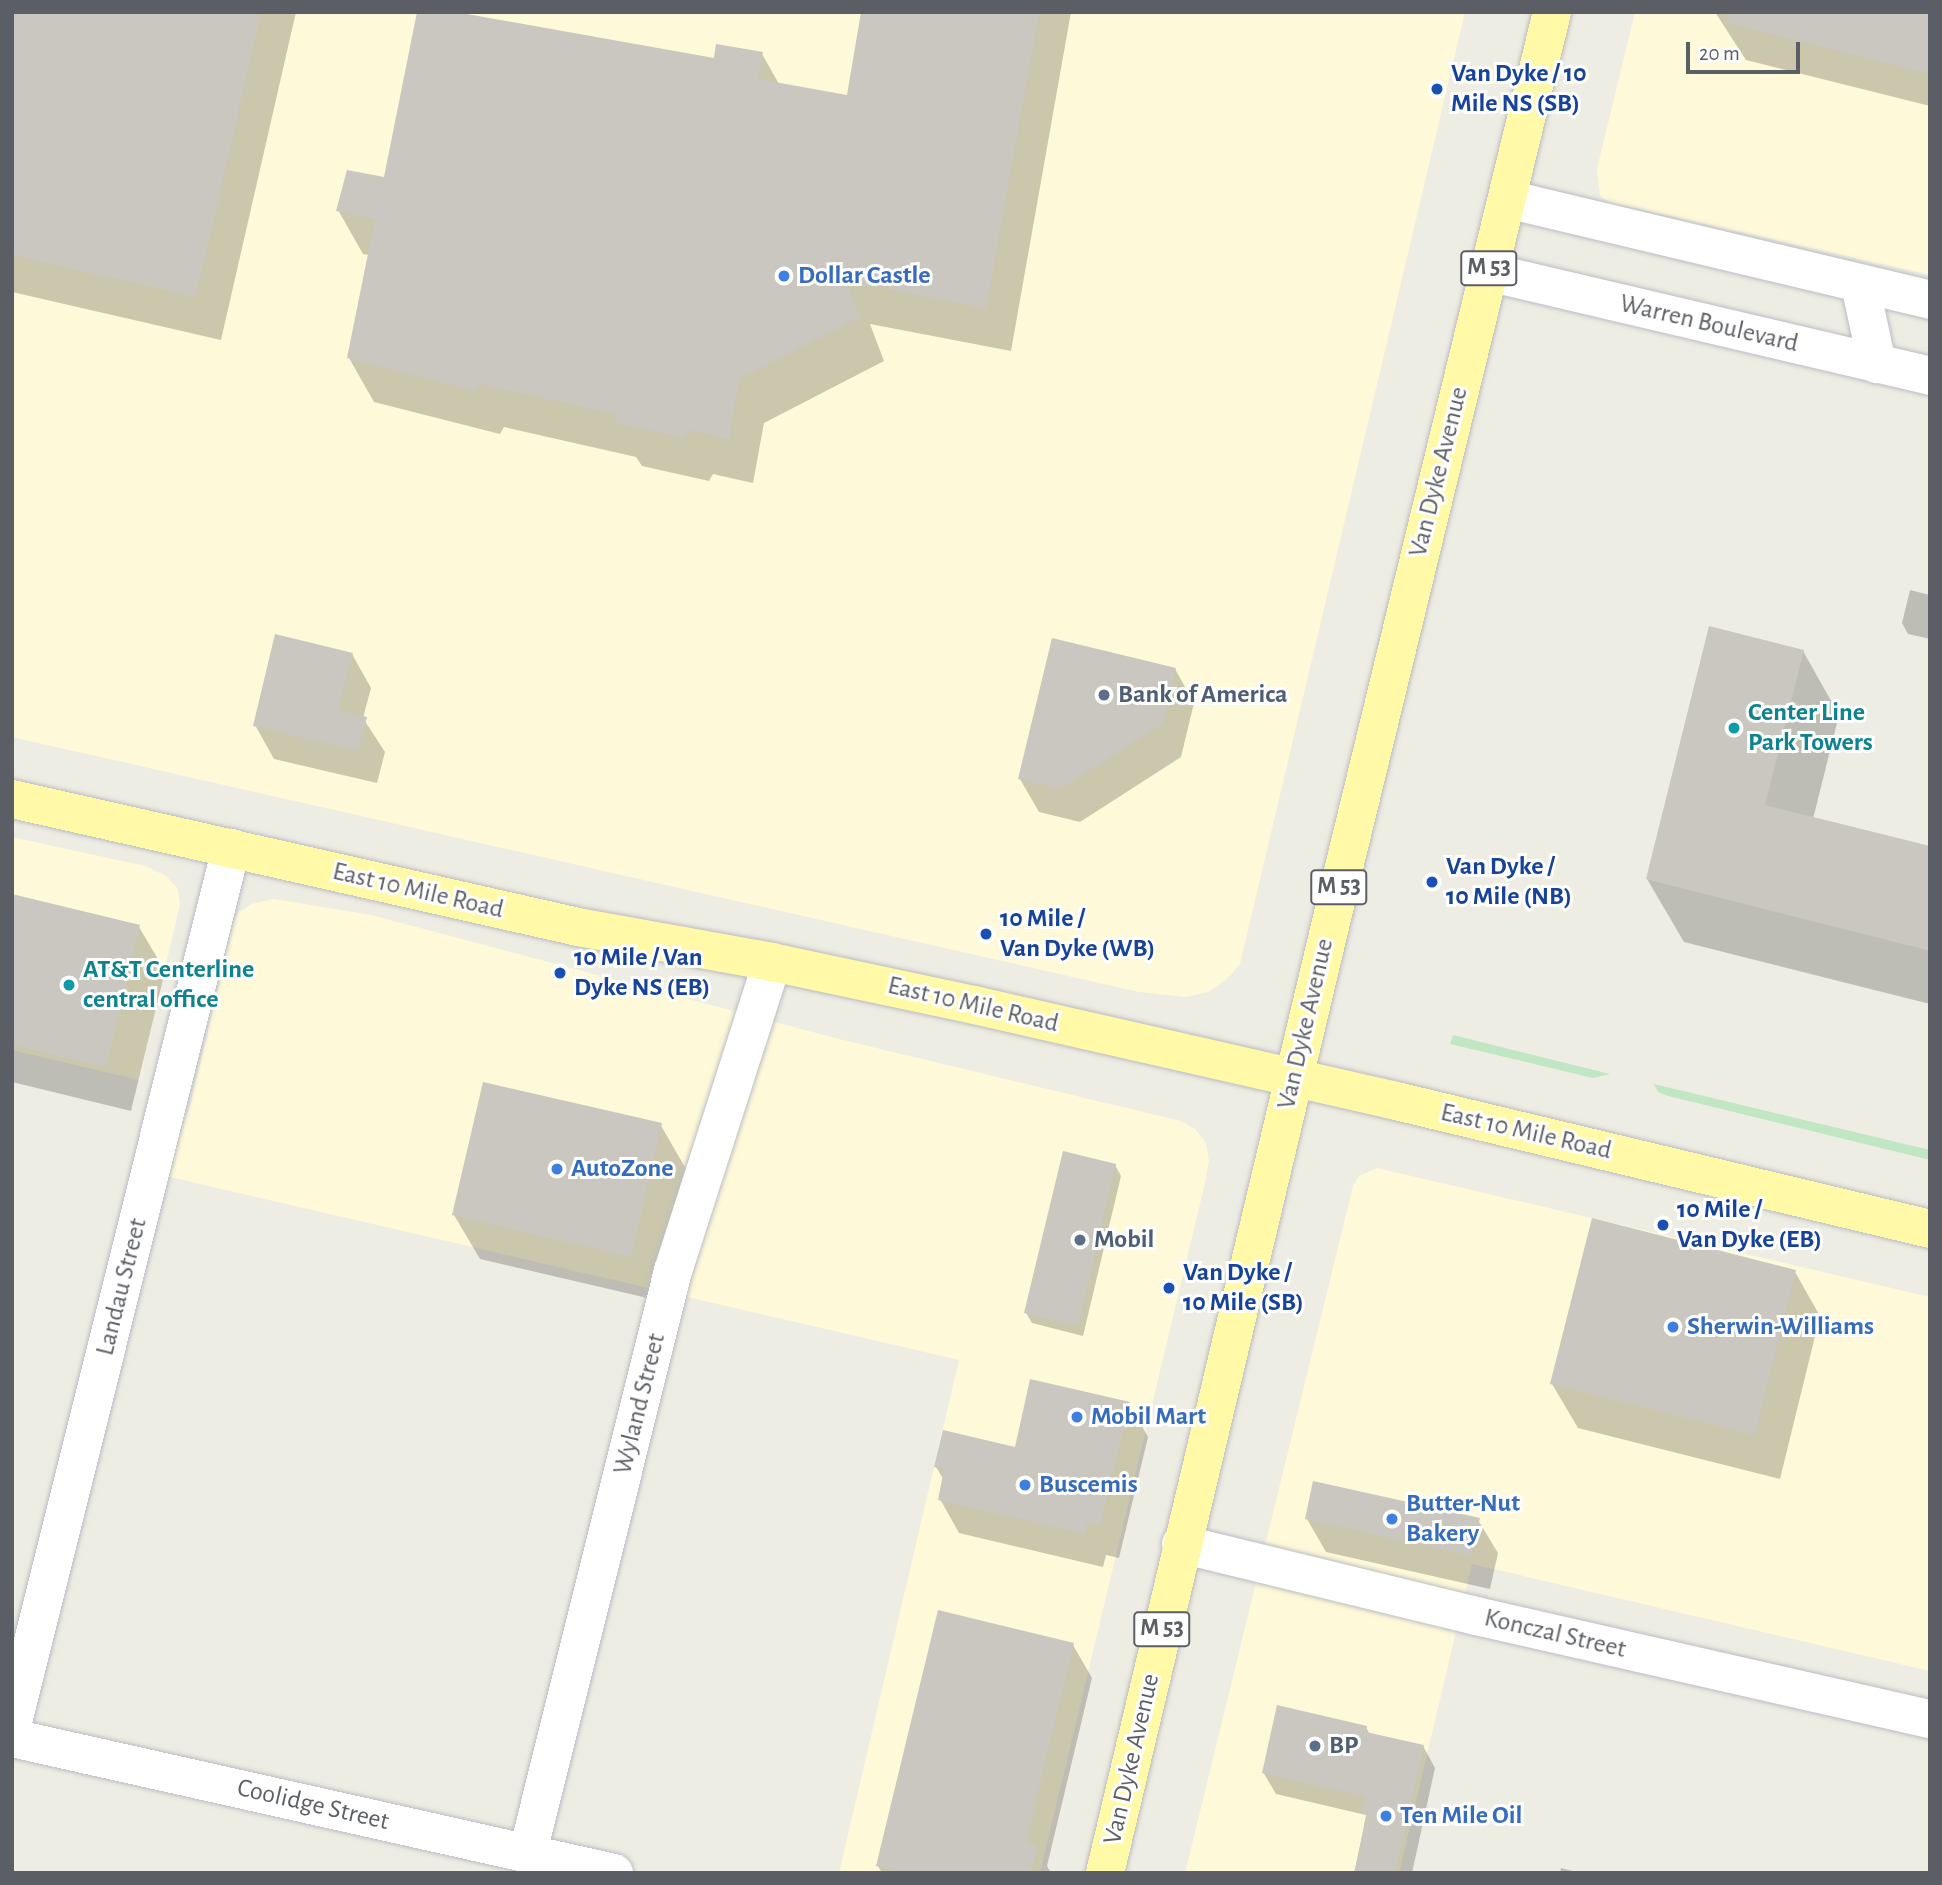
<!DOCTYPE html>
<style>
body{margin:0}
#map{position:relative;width:1942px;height:1885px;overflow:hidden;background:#eeede3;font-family:"Alegreya Sans",sans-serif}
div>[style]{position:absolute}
.commercial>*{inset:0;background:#fef9d9}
.green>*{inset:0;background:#c0e6c3}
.shadow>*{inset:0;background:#0003}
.building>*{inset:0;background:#c9c7c0}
.roads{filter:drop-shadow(0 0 2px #bbbcc2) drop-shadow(0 0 2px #bbbcc2)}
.minor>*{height:38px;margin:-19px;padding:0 19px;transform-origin:19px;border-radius:19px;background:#fff}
.major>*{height:38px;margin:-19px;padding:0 19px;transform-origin:19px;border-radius:19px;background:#fff9a8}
.dots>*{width:19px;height:19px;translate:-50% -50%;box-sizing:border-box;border:4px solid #fff;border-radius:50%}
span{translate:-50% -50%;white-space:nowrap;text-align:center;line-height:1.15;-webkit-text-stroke:6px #fff;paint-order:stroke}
.shield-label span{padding:2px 5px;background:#fff;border:2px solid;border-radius:5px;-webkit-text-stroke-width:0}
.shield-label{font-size:24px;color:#5b5e64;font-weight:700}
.transit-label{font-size:26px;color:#164399;font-weight:700}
.left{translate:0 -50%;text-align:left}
.shop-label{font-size:26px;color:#366cbe;font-weight:700}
.street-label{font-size:26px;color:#5b5e64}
.service-label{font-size:26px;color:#4e5e75;font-weight:700}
.culture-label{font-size:26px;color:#0d838f;font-weight:700}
.frame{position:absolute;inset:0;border:14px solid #5b5e64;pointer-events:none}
.scale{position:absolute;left:1686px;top:42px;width:114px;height:32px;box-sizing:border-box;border:4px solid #5b5e64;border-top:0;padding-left:9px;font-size:21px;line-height:24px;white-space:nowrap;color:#5b5e64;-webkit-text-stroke:5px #fff;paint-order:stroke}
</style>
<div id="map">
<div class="commercial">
<i style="clip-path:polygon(12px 12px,1465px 12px,1240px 964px,1226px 980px,1208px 992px,1186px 997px,1139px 992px,12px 737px)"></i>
<i style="clip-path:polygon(1635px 12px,1930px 12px,1930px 275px,1609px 202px,1600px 196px,1597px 169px)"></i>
<i style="clip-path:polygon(12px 837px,145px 866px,166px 876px,178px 889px,180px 904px,139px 1080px,12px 1050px)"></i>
<i style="clip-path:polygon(274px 899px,371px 915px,839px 1039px,1181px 1121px,1195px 1129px,1206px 1143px,1209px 1161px,1205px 1183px,1040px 1873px,839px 1873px,959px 1360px,166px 1176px,191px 1103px,233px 924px,239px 912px,252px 904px)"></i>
<i style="clip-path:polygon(1377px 1168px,1930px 1297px,1930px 1671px,1472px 1564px,1399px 1873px,1185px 1873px,1353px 1186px,1359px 1176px)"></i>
</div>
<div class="green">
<i style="clip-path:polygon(1453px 1035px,1610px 1074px,1593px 1078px,1450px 1044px)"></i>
<i style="clip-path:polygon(1654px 1084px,1930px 1150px,1930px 1160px,1668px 1096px,1658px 1092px)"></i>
</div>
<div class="shadow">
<i style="clip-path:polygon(12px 12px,296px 12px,221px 340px,12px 292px)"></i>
<i style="clip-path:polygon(863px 12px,1071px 12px,1011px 351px,870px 324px,884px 361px,764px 423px,753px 483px,713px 474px,709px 481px,642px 466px,636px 457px,504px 427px,500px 434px,374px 402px,349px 358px,369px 255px,363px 254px,338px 210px,385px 179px,715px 60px,762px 54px,779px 84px,848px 97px)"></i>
<i style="clip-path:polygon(1715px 12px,1930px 12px,1930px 106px,1746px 60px)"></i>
<i style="clip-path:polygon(1910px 590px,1930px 595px,1930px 639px,1908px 634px,1902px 623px)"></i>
<i style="clip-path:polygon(1803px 651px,1839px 715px,1813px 819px,1930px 848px,1930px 1004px,1684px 942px,1647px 879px)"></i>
<i style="clip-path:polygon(352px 654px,371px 688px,363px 718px,385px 752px,377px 783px,274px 759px,255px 725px)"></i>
<i style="clip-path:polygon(1175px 669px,1194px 703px,1181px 757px,1080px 822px,1039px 812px,1020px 779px)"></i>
<i style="clip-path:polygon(12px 896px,139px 927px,165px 971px,131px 1111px,12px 1082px)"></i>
<i style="clip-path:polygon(660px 1124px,686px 1169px,656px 1300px,480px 1259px,454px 1215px)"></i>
<i style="clip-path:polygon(1115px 1165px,1121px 1176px,1083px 1336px,1032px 1323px,1026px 1313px)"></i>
<i style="clip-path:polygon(1795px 1272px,1820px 1316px,1780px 1479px,1578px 1428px,1552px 1384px)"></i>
<i style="clip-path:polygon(1129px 1403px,1148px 1437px,1119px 1558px,1106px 1555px,1103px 1567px,959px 1533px,940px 1499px,944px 1480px,936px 1467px,1016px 1449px)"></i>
<i style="clip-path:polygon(1307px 1519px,1478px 1520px,1498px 1553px,1490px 1589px,1326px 1552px)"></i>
<i style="clip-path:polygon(1073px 1645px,1092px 1678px,1047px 1866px,1051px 1873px,882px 1873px,878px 1866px)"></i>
<i style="clip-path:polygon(1366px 1727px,1370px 1735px,1423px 1746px,1435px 1768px,1412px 1873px,1355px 1873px,1366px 1815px,1276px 1794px,1263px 1772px)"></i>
<i style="clip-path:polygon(1561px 1868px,1580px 1873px,1560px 1873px)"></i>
</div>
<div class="building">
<i style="clip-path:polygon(12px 12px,261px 12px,196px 297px,12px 255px)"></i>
<i style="clip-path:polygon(417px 12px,456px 12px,714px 58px,716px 44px,763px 52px,758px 79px,847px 95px,861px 12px,1039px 12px,986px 308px,846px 281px,860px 317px,739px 379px,729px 439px,688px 430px,684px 438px,615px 423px,616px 414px,479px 384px,475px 391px,347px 358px,375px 219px,336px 211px,347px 170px,384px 177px)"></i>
<i style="clip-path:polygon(1729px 12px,1930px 12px,1930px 74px,1728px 23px)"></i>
<i style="clip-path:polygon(1709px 626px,1804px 650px,1765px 805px,1930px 846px,1930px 951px,1646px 879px)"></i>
<i style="clip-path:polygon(275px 634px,353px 653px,338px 710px,367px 717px,358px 751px,253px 726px)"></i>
<i style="clip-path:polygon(1052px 638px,1176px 668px,1163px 723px,1060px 789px,1018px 779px)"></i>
<i style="clip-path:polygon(12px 894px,140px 925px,106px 1067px,12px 1045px)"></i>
<i style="clip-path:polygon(483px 1082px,662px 1123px,631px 1257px,452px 1215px)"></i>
<i style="clip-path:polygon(1063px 1151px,1116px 1164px,1078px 1326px,1024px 1313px)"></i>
<i style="clip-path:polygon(1592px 1218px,1796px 1270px,1755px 1435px,1550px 1384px)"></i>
<i style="clip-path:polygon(1030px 1379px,1130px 1402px,1100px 1525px,1087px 1523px,1085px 1534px,938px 1500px,944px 1469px,934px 1467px,943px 1430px,1015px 1447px)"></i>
<i style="clip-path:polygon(1313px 1481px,1480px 1518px,1471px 1556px,1305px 1519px)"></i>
<i style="clip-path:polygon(938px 1610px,1074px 1643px,1026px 1842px,1037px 1845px,1030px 1873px,904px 1873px,876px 1866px)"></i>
<i style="clip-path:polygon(1277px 1705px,1367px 1726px,1366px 1732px,1424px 1745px,1395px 1873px,1354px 1873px,1367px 1813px,1362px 1812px,1366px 1797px,1262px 1773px)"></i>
</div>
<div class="roads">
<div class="minor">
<i style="left:1507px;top:199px;width:435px;rotate:13.4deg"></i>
<i style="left:1488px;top:272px;width:454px;rotate:13.2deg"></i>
<i style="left:1860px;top:284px;width:82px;rotate:78deg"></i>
<i style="left:1181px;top:1544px;width:304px;rotate:13.7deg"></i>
<i style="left:1476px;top:1616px;width:466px;rotate:12.8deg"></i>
<i style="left:12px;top:1726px;width:905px;rotate:-75.99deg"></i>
<i style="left:12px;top:1738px;width:617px;rotate:12.64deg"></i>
<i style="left:528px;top:1852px;width:599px;rotate:-75.99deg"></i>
<i style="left:673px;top:1271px;width:324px;rotate:-72.2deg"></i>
</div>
<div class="major">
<i style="left:12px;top:799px;width:580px;rotate:12.74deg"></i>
<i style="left:578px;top:927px;width:197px;rotate:10.2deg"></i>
<i style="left:772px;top:962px;width:207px;rotate:12deg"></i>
<i style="left:974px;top:1005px;width:429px;rotate:12.8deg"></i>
<i style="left:1392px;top:1100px;width:553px;rotate:13.48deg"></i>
<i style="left:1105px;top:1873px;width:1042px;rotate:-76.63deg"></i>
<i style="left:1346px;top:859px;width:872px;rotate:-76.33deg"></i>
</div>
</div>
<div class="dots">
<i style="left:1437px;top:89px;background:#1a4fb4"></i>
<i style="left:784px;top:276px;background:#3f7fe0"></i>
<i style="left:1104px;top:695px;background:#5c6f8a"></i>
<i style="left:1734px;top:728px;background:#0f9aa8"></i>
<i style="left:1432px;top:882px;background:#1a4fb4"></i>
<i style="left:986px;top:934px;background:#1a4fb4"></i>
<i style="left:560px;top:973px;background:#1a4fb4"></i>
<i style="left:69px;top:985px;background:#0f9aa8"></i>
<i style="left:557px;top:1169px;background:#3f7fe0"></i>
<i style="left:1663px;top:1225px;background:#1a4fb4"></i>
<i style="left:1080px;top:1240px;background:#5c6f8a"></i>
<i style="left:1169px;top:1288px;background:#1a4fb4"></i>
<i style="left:1673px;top:1327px;background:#3f7fe0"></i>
<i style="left:1077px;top:1417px;background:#3f7fe0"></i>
<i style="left:1025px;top:1485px;background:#3f7fe0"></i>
<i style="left:1392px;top:1519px;background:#3f7fe0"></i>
<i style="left:1315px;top:1746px;background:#5c6f8a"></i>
<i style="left:1386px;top:1816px;background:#3f7fe0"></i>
</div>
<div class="shield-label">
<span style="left:1489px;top:268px">M 53</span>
<span style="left:1339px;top:887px">M 53</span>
<span style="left:1162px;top:1629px">M 53</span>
</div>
<div class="transit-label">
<span class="left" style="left:1451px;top:89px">Van Dyke / 10<br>Mile NS (SB)</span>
<span class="left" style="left:1446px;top:882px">Van Dyke /<br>10 Mile (NB)</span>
<span class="left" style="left:1000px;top:934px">10 Mile /<br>Van Dyke (WB)</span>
<span class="left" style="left:574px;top:973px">10 Mile / Van<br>Dyke NS (EB)</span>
<span class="left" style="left:1677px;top:1225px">10 Mile /<br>Van Dyke (EB)</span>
<span class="left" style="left:1183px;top:1288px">Van Dyke /<br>10 Mile (SB)</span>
</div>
<div class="shop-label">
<span class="left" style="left:798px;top:276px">Dollar Castle</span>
<span class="left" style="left:571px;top:1169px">AutoZone</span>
<span class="left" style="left:1687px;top:1327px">Sherwin-Williams</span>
<span class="left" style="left:1091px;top:1417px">Mobil Mart</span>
<span class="left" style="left:1039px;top:1485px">Buscemis</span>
<span class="left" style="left:1406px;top:1519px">Butter-Nut<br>Bakery</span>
<span class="left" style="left:1400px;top:1816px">Ten Mile Oil</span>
</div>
<div class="street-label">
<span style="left:1709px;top:324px;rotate:13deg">Warren Boulevard</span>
<span style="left:1439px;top:472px;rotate:-76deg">Van Dyke Avenue</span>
<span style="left:418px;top:891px;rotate:13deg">East 10 Mile Road</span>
<span style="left:973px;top:1005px;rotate:13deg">East 10 Mile Road</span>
<span style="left:1306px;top:1024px;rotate:-77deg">Van Dyke Avenue</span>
<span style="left:1526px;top:1132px;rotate:13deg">East 10 Mile Road</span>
<span style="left:122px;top:1287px;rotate:-76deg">Landau Street</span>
<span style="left:640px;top:1404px;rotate:-76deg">Wyland Street</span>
<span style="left:1555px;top:1634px;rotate:13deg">Konczal Street</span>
<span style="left:1132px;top:1759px;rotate:-77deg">Van Dyke Avenue</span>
<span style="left:313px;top:1805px;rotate:13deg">Coolidge Street</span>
</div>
<div class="service-label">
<span class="left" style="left:1118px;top:695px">Bank of America</span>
<span class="left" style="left:1094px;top:1240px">Mobil</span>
<span class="left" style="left:1329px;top:1746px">BP</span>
</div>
<div class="culture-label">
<span class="left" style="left:1748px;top:728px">Center Line<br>Park Towers</span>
<span class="left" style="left:83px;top:985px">AT&amp;T Centerline<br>central office</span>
</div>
<div class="frame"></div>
<div class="scale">20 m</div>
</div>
